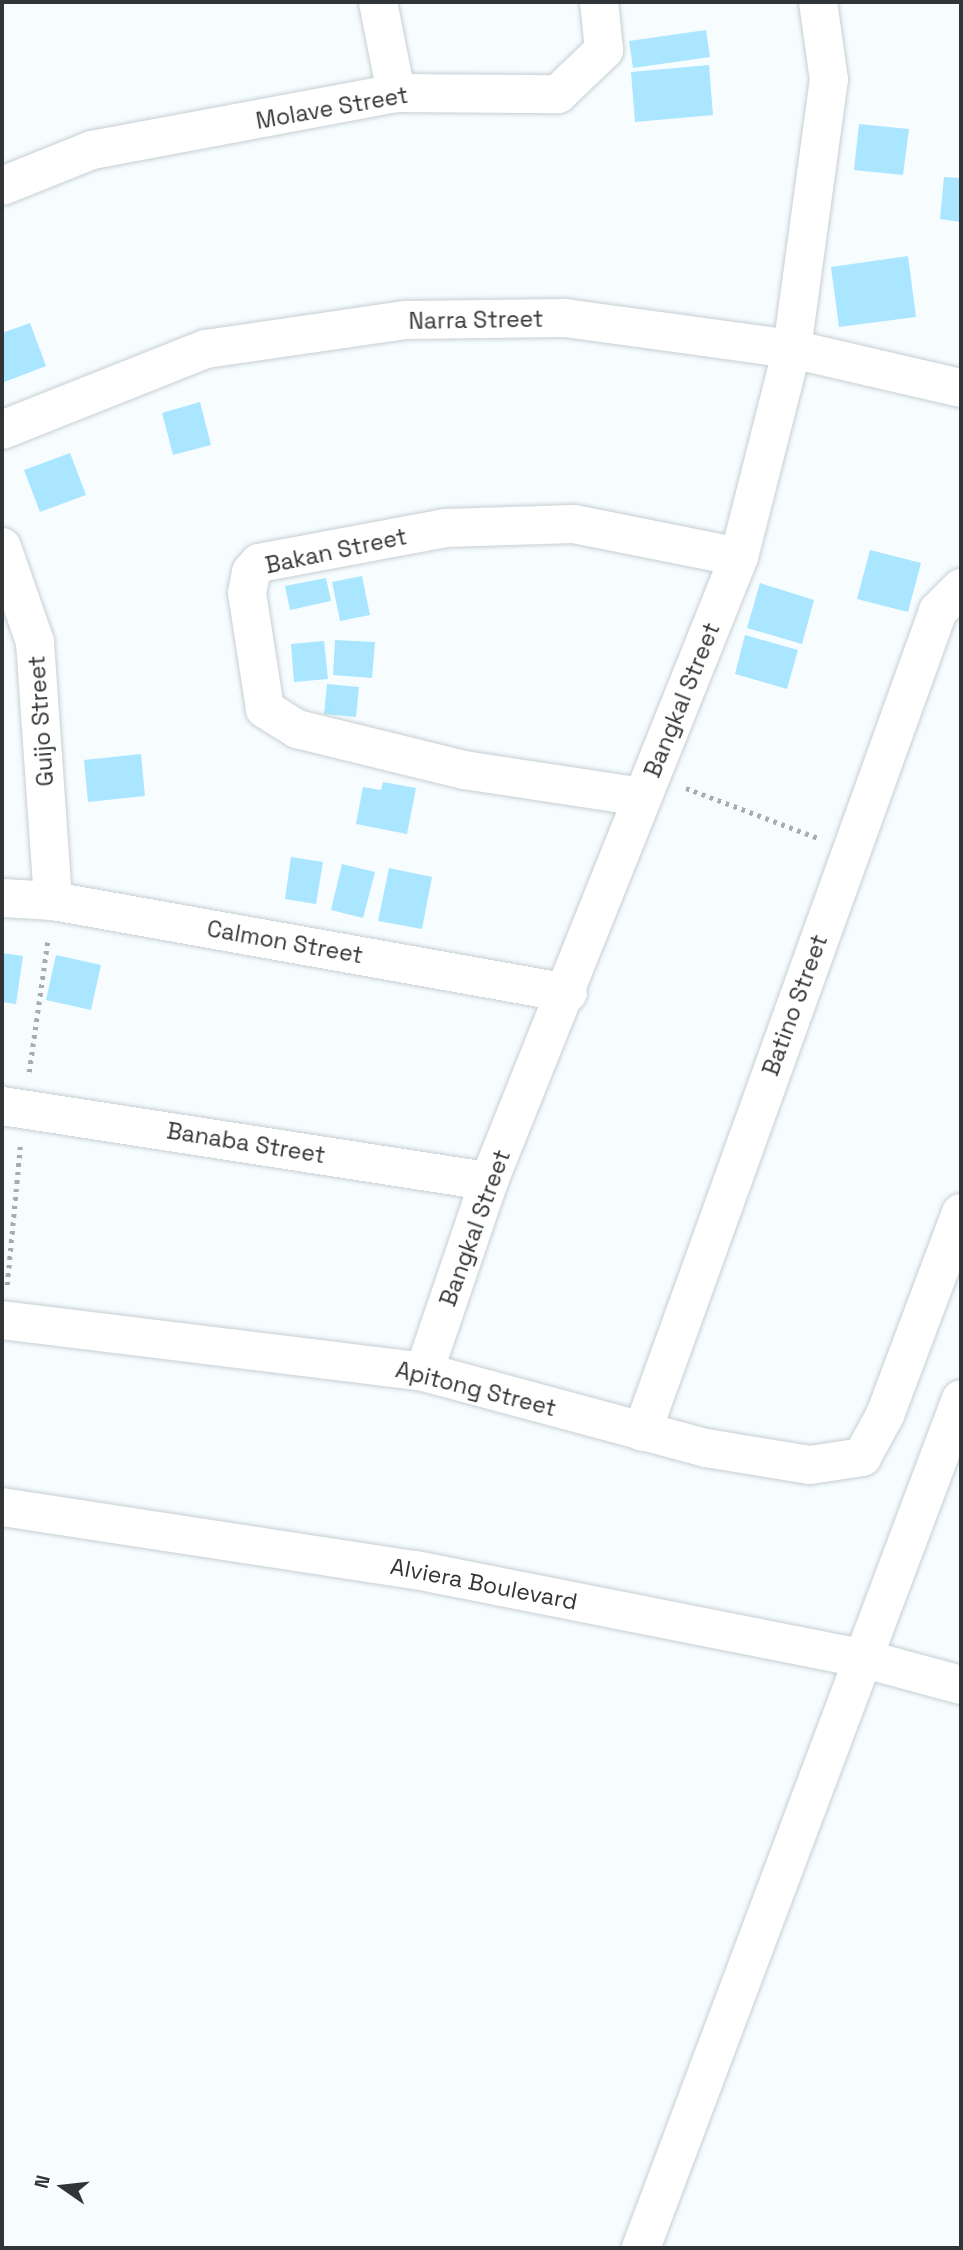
<!DOCTYPE html>
<style>
body{margin:0}
#map{position:relative;width:963px;height:2250px;overflow:hidden;background:#f7fdff;font-family:"Space Grotesk",sans-serif}
div>[style]{position:absolute}
.building>*{inset:0;background:#aae6ff}
.path>*{height:4.5px;margin-top:-2.25px;transform-origin:0;background:repeating-linear-gradient(90deg,#a7acae 0 3.5px,transparent 0 8.5px)}
.roads{filter:drop-shadow(0 0 2px #c6cfd3) drop-shadow(0 0 2px #c6cfd3)}
.minor>*{height:38px;margin:-19px;padding:0 19px;transform-origin:19px;border-radius:19px;background:#fff}
span{translate:-50% -50%;white-space:nowrap;text-align:center;line-height:1.15;-webkit-text-stroke:5px #fff;paint-order:stroke}
.street-label{font-size:23px;color:#323537}
.frame{position:absolute;inset:0;border:4px solid #323537;pointer-events:none}
.north{position:absolute;left:28px;top:2152px;width:70px;height:70px;-webkit-text-stroke:5px #fff;paint-order:stroke;rotate:284deg;font-size:19px;font-weight:700;line-height:28px;text-align:center;color:#323537}
.north::after{content:'';display:block;margin:auto;width:24px;height:32px;background:#323537;clip-path:polygon(50% 0,100% 100%,50% 72%,0 100%)}
</style>
<div id="map">
<div class="building">
<i style="clip-path:polygon(706px 30px,710px 57px,633px 68px,629px 41px)"></i>
<i style="clip-path:polygon(709px 65px,713px 115px,635px 122px,631px 72px)"></i>
<i style="clip-path:polygon(859px 124px,909px 129px,903px 175px,854px 170px)"></i>
<i style="clip-path:polygon(944px 177px,961px 178px,961px 222px,940px 219px)"></i>
<i style="clip-path:polygon(908px 256px,916px 317px,839px 327px,831px 267px)"></i>
<i style="clip-path:polygon(30px 323px,46px 366px,2px 383px,2px 333px)"></i>
<i style="clip-path:polygon(200px 402px,211px 445px,173px 455px,162px 413px)"></i>
<i style="clip-path:polygon(70px 453px,86px 495px,40px 512px,24px 470px)"></i>
<i style="clip-path:polygon(870px 550px,921px 563px,908px 612px,857px 599px)"></i>
<i style="clip-path:polygon(362px 576px,370px 615px,340px 621px,332px 582px)"></i>
<i style="clip-path:polygon(326px 578px,331px 601px,290px 610px,285px 586px)"></i>
<i style="clip-path:polygon(760px 583px,814px 600px,802px 644px,747px 628px)"></i>
<i style="clip-path:polygon(745px 635px,798px 650px,787px 689px,735px 674px)"></i>
<i style="clip-path:polygon(335px 640px,375px 642px,372px 678px,333px 675px)"></i>
<i style="clip-path:polygon(324px 641px,328px 679px,294px 682px,291px 644px)"></i>
<i style="clip-path:polygon(327px 684px,359px 687px,356px 717px,324px 714px)"></i>
<i style="clip-path:polygon(141px 754px,145px 796px,88px 802px,84px 760px)"></i>
<i style="clip-path:polygon(383px 782px,416px 788px,407px 834px,356px 824px,363px 787px,381px 790px)"></i>
<i style="clip-path:polygon(291px 857px,323px 862px,316px 904px,285px 899px)"></i>
<i style="clip-path:polygon(342px 864px,375px 872px,363px 918px,331px 910px)"></i>
<i style="clip-path:polygon(389px 868px,432px 877px,422px 929px,378px 921px)"></i>
<i style="clip-path:polygon(2px 953px,23px 956px,16px 1004px,2px 1002px)"></i>
<i style="clip-path:polygon(56px 955px,101px 965px,91px 1010px,46px 1000px)"></i>
</div>
<div class="path">
<i style="left:686px;top:788px;width:141px;rotate:20.7deg"></i>
<i style="left:29px;top:1072px;width:134px;rotate:-81.9deg"></i>
<i style="left:7px;top:1285px;width:139px;rotate:-84.6deg"></i>
</div>
<div class="roads">
<div class="minor">
<i style="left:378px;top:2px;width:93px;rotate:78.8deg"></i>
<i style="left:2px;top:186px;width:97px;rotate:-21.8deg"></i>
<i style="left:92px;top:150px;width:309px;rotate:-10.6deg"></i>
<i style="left:396px;top:93px;width:162px;rotate:0.4deg"></i>
<i style="left:558px;top:94px;width:64px;rotate:-43.7deg"></i>
<i style="left:604px;top:50px;width:48px;rotate:-95.9deg"></i>
<i style="left:2px;top:430px;width:219px;rotate:-21.7deg"></i>
<i style="left:206px;top:349px;width:202px;rotate:-8.3deg"></i>
<i style="left:406px;top:320px;width:159px;rotate:-0.7deg"></i>
<i style="left:565px;top:318px;width:229px;rotate:7.8deg"></i>
<i style="left:792px;top:349px;width:173px;rotate:13deg"></i>
<i style="left:2px;top:547px;width:101px;rotate:70.8deg"></i>
<i style="left:35px;top:642px;width:260px;rotate:86deg"></i>
<i style="left:642px;top:797px;width:180px;rotate:-171.4deg"></i>
<i style="left:464px;top:770px;width:172px;rotate:-166.2deg"></i>
<i style="left:297px;top:729px;width:38px;rotate:-148deg"></i>
<i style="left:265px;top:709px;width:117px;rotate:-98.8deg"></i>
<i style="left:247px;top:593px;width:21px;rotate:-79deg"></i>
<i style="left:251px;top:572px;width:12px;rotate:-48deg"></i>
<i style="left:259px;top:563px;width:190px;rotate:-10.6deg"></i>
<i style="left:446px;top:528px;width:128px;rotate:-1.8deg"></i>
<i style="left:574px;top:524px;width:168px;rotate:11.3deg"></i>
<i style="left:2px;top:898px;width:51px;rotate:3.4deg"></i>
<i style="left:53px;top:901px;width:523px;rotate:10.13deg"></i>
<i style="left:2px;top:1106px;width:493px;rotate:8.8deg"></i>
<i style="left:2px;top:1320px;width:425px;rotate:7deg"></i>
<i style="left:424px;top:1372px;width:292px;rotate:15.1deg"></i>
<i style="left:706px;top:1448px;width:105px;rotate:9.3deg"></i>
<i style="left:810px;top:1465px;width:53px;rotate:-8.7deg"></i>
<i style="left:862px;top:1457px;width:48px;rotate:-61.3deg"></i>
<i style="left:885px;top:1415px;width:216px;rotate:-69.4deg"></i>
<i style="left:424px;top:1372px;width:202px;rotate:-71.2deg"></i>
<i style="left:489px;top:1181px;width:672px;rotate:-68.17deg"></i>
<i style="left:739px;top:557px;width:215px;rotate:-75.7deg"></i>
<i style="left:792px;top:349px;width:272px;rotate:-82.2deg"></i>
<i style="left:829px;top:80px;width:79px;rotate:-98deg"></i>
<i style="left:642px;top:1432px;width:873px;rotate:-70.17deg"></i>
<i style="left:938px;top:611px;width:33px;rotate:-45deg"></i>
<i style="left:2px;top:1507px;width:419px;rotate:8.7deg"></i>
<i style="left:416px;top:1570px;width:458px;rotate:11.2deg"></i>
<i style="left:865px;top:1659px;width:99px;rotate:15.2deg"></i>
<i style="left:641px;top:2248px;width:907px;rotate:-69.35deg"></i>
</div>
</div>
<div class="street-label">
<span style="left:332px;top:108px;rotate:-10deg">Molave Street</span>
<span style="left:476px;top:320px;rotate:-1deg">Narra Street</span>
<span style="left:336px;top:551px;rotate:-12deg">Bakan Street</span>
<span style="left:682px;top:700px;rotate:-68deg">Bangkal Street</span>
<span style="left:41px;top:721px;rotate:-94deg">Guijo Street</span>
<span style="left:285px;top:942px;rotate:10deg">Calmon Street</span>
<span style="left:795px;top:1005px;rotate:-70deg">Batino Street</span>
<span style="left:246px;top:1143px;rotate:9deg">Banaba Street</span>
<span style="left:475px;top:1228px;rotate:-70deg">Bangkal Street</span>
<span style="left:476px;top:1389px;rotate:14deg">Apitong Street</span>
<span style="left:484px;top:1584px;rotate:11deg">Alviera Boulevard</span>
</div>
<div class="frame"></div>
<div class="north">N</div>
</div>
